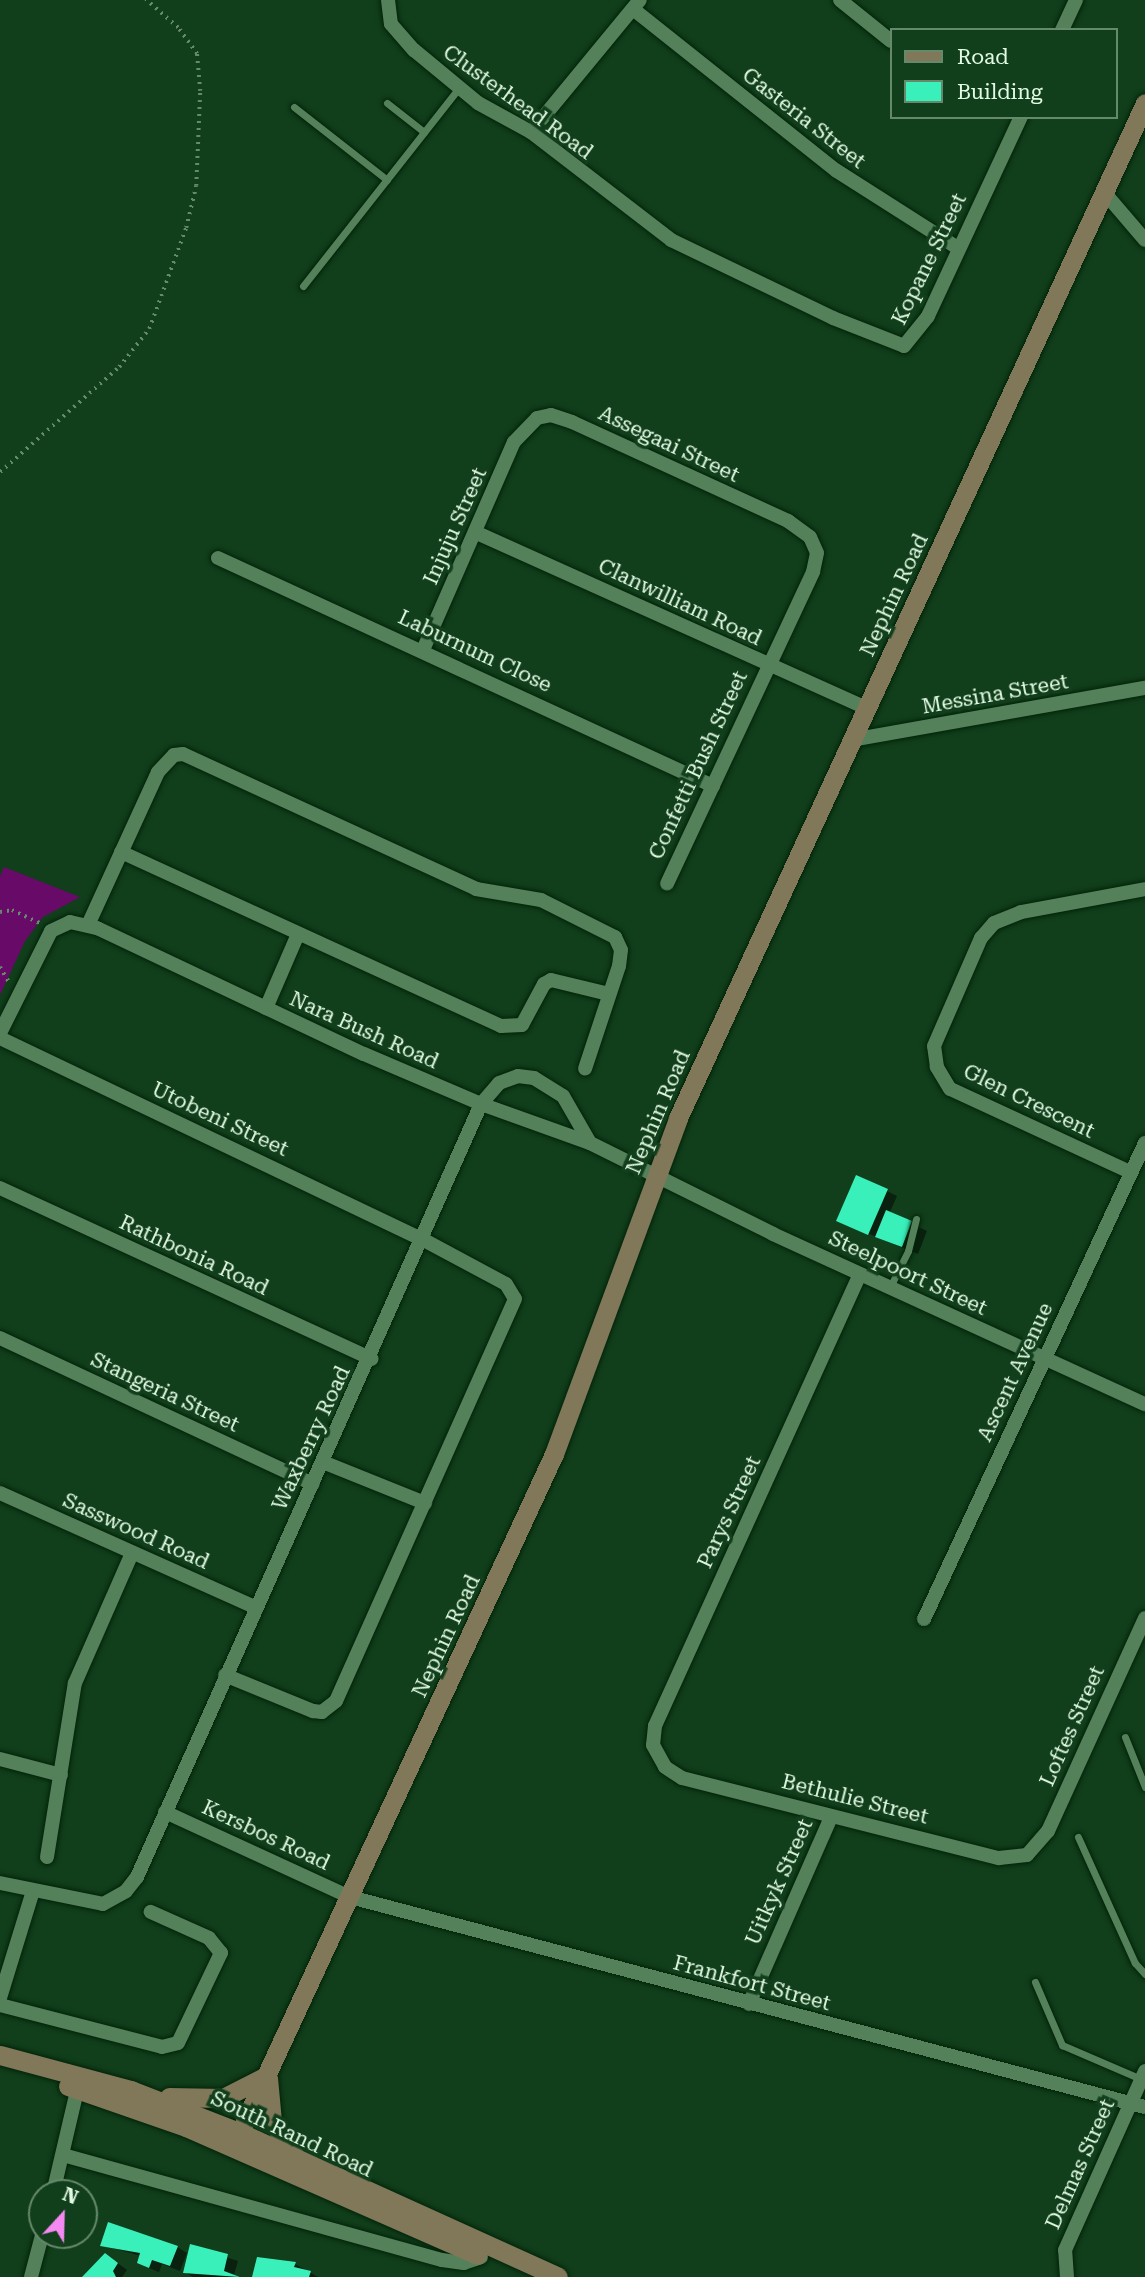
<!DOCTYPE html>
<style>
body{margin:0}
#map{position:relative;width:1145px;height:2277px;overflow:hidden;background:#113e1b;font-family:"Roboto Serif",serif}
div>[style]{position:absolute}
.green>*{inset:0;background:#680a68}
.shadow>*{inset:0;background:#0007}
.building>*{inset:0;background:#39efba}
.path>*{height:3.5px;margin-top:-1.75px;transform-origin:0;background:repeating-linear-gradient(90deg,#658a6c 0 2px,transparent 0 7px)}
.roads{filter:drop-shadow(0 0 2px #022309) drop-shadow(0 0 2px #022309)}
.lane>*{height:7px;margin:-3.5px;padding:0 3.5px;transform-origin:3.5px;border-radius:3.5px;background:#54815a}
.street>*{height:14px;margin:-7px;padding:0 7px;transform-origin:7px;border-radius:7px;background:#54815a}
.secondary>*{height:19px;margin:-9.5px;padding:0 9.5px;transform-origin:9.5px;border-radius:9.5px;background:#807859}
span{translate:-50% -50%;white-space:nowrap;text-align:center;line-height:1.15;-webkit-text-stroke:7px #113e1b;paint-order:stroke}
.street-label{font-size:21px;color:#e2fae4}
.legend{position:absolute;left:890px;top:28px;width:228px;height:91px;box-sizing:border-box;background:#113e1b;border:2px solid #65896b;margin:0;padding:9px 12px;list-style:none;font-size:21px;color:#e2fae4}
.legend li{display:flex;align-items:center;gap:14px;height:35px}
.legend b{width:35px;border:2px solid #65896b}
.north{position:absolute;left:28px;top:2179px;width:70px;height:70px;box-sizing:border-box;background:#113e1b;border:2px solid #65896b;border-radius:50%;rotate:22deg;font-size:19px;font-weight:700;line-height:28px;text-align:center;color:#e2fae4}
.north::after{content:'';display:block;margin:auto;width:24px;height:32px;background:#f389f1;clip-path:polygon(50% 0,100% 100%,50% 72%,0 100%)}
</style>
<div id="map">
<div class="green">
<i style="clip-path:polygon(4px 867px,80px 897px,43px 917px,25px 941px,0 995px,0 876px)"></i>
</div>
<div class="shadow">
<i style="clip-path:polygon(887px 1191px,897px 1196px,889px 1214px,927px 1231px,918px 1254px,838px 1221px)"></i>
<i style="clip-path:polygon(102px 2245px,177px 2247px,187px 2253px,180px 2271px,162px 2264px,159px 2272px,149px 2268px,141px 2256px)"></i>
<i style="clip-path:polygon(191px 2246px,238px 2261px,234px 2275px,241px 2277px,193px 2277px,185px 2272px)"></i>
<i style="clip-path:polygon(115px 2261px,127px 2270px,122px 2277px,85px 2277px)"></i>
<i style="clip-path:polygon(295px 2264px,318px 2277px,253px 2277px)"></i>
</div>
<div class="building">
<i style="clip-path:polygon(856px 1175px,888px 1189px,868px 1235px,836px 1221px)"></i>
<i style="clip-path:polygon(886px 1210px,912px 1221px,902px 1247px,875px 1237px)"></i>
<i style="clip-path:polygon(108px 2222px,178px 2246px,170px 2266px,152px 2260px,149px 2268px,137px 2263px,140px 2253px,100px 2246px)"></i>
<i style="clip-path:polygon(190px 2244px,228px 2254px,224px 2271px,240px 2277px,183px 2273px)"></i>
<i style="clip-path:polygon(105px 2253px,118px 2263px,113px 2271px,116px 2277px,82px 2277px)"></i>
<i style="clip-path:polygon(257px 2257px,296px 2262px,294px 2267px,311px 2271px,309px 2277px,252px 2277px)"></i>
</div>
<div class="path">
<i style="left:0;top:472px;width:159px;rotate:-41.4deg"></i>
<i style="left:119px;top:367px;width:48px;rotate:-51.7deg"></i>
<i style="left:149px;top:329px;width:108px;rotate:-69.9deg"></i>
<i style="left:186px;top:228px;width:43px;rotate:-76.6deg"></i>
<i style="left:196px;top:186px;width:95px;rotate:-87.6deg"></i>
<i style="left:200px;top:91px;width:37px;rotate:-95deg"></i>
<i style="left:197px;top:54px;width:32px;rotate:-126deg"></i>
<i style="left:178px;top:28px;width:43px;rotate:-138.8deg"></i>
<i style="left:0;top:912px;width:12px;rotate:-9deg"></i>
<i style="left:12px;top:910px;width:31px;rotate:25deg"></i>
<i style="left:0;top:967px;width:17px;rotate:59deg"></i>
</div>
<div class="roads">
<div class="lane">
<i style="left:387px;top:103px;width:47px;rotate:38.1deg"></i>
<i style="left:294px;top:107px;width:118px;rotate:38.1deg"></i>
<i style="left:303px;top:286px;width:252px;rotate:-51.8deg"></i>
<i style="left:890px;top:1287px;width:40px;rotate:-63.4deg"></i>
<i style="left:908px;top:1251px;width:33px;rotate:-76deg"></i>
<i style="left:1125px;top:1737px;width:54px;rotate:68.2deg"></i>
<i style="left:1078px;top:1837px;width:138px;rotate:65.7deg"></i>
<i style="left:1135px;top:1963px;width:15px;rotate:48deg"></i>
<i style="left:1035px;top:1982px;width:69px;rotate:66.8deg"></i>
<i style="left:1062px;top:2045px;width:86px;rotate:23.3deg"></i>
</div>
<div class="street">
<i style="left:388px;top:0;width:24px;rotate:83deg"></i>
<i style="left:391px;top:24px;width:35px;rotate:49deg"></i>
<i style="left:414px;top:50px;width:83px;rotate:39.6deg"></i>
<i style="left:478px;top:103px;width:60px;rotate:28.7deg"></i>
<i style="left:531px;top:132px;width:177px;rotate:37.6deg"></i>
<i style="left:671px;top:240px;width:180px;rotate:25.7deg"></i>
<i style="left:833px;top:318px;width:76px;rotate:21.5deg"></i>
<i style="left:904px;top:346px;width:38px;rotate:-51deg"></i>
<i style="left:928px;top:316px;width:220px;rotate:-65deg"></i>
<i style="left:840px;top:0;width:65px;rotate:38.8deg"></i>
<i style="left:633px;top:9px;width:260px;rotate:38.5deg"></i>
<i style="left:837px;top:171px;width:143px;rotate:32.5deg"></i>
<i style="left:1062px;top:30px;width:33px;rotate:-65deg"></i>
<i style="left:531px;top:132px;width:171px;rotate:-50.5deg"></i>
<i style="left:1104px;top:192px;width:63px;rotate:49.5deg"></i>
<i style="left:477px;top:533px;width:427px;rotate:24.2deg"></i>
<i style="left:218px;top:558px;width:545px;rotate:24.73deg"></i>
<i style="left:423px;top:650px;width:227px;rotate:-66.4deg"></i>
<i style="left:514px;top:442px;width:33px;rotate:-46deg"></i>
<i style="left:537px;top:418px;width:14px;rotate:-12deg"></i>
<i style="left:551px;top:415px;width:22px;rotate:18deg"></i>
<i style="left:572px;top:422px;width:238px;rotate:24.6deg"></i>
<i style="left:788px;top:521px;width:27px;rotate:36deg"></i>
<i style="left:810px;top:537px;width:17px;rotate:66deg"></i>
<i style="left:817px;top:553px;width:19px;rotate:102deg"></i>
<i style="left:813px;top:572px;width:344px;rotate:115.1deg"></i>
<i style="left:852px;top:740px;width:298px;rotate:-10.1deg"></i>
<i style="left:121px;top:852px;width:418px;rotate:24.6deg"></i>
<i style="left:501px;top:1026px;width:21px;rotate:-3deg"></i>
<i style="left:522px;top:1025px;width:47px;rotate:-61.8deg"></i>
<i style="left:544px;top:984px;width:8px;rotate:-30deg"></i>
<i style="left:551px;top:980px;width:60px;rotate:13.6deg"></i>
<i style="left:88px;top:925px;width:168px;rotate:-65.4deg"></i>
<i style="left:158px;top:772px;width:23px;rotate:-47deg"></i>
<i style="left:174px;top:755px;width:9px;rotate:-6deg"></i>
<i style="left:183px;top:754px;width:323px;rotate:24.7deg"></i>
<i style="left:476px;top:889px;width:66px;rotate:9.6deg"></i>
<i style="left:541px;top:900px;width:83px;rotate:26.6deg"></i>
<i style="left:615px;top:937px;width:14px;rotate:65deg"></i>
<i style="left:621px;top:950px;width:16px;rotate:97deg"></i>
<i style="left:619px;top:966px;width:108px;rotate:108.3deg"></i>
<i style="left:266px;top:1008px;width:81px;rotate:-66.6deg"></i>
<i style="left:0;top:1033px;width:114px;rotate:-63.4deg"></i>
<i style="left:51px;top:931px;width:21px;rotate:-25deg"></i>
<i style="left:70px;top:922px;width:28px;rotate:13deg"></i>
<i style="left:97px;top:928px;width:295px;rotate:25.3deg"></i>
<i style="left:364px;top:1054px;width:127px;rotate:23.1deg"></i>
<i style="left:481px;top:1104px;width:116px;rotate:19.7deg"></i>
<i style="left:590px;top:1143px;width:204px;rotate:26.4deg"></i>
<i style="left:773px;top:1234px;width:409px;rotate:24.6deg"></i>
<i style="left:0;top:1038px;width:467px;rotate:25.5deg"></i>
<i style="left:422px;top:1239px;width:95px;rotate:28.2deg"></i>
<i style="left:506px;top:1284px;width:17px;rotate:59deg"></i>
<i style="left:515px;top:1299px;width:440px;rotate:114deg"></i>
<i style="left:336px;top:1701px;width:18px;rotate:142deg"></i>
<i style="left:322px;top:1712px;width:9px;rotate:-174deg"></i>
<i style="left:313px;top:1711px;width:95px;rotate:-157.8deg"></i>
<i style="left:1130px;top:1172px;width:198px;rotate:-155.2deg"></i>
<i style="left:950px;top:1089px;width:26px;rotate:-121deg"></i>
<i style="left:937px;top:1067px;width:21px;rotate:-98deg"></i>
<i style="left:934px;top:1046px;width:118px;rotate:-66.5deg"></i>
<i style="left:981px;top:938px;width:20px;rotate:-49deg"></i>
<i style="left:994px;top:923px;width:29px;rotate:-22deg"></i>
<i style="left:1021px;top:912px;width:126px;rotate:-10.5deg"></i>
<i style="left:0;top:1188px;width:409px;rotate:24.7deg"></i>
<i style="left:860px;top:1274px;width:496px;rotate:114.4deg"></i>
<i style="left:655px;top:1726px;width:19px;rotate:96deg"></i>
<i style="left:653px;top:1745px;width:25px;rotate:61deg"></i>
<i style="left:665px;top:1767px;width:20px;rotate:33deg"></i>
<i style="left:682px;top:1778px;width:327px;rotate:14.2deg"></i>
<i style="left:999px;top:1858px;width:28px;rotate:-6deg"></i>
<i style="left:1027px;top:1855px;width:32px;rotate:-49deg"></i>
<i style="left:1048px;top:1831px;width:234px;rotate:-65.5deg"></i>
<i style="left:0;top:1338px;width:345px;rotate:25deg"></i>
<i style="left:323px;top:1462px;width:110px;rotate:21.9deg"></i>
<i style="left:0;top:1493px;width:279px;rotate:24.1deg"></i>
<i style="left:924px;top:1619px;width:525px;rotate:-65.1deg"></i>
<i style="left:0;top:1759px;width:63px;rotate:14.7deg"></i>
<i style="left:165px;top:1812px;width:204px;rotate:24.7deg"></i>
<i style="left:350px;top:1897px;width:822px;rotate:14.8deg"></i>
<i style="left:47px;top:1857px;width:176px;rotate:-80.9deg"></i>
<i style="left:75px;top:1683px;width:142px;rotate:-66.3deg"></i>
<i style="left:0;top:1883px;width:105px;rotate:11.5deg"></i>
<i style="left:103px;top:1904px;width:26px;rotate:-29deg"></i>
<i style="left:126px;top:1891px;width:18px;rotate:-52deg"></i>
<i style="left:137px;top:1877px;width:846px;rotate:-66.01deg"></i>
<i style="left:481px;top:1104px;width:28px;rotate:-49deg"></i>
<i style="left:499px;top:1083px;width:20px;rotate:-20deg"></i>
<i style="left:518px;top:1076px;width:16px;rotate:7deg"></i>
<i style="left:534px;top:1078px;width:34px;rotate:32deg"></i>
<i style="left:563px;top:1096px;width:54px;rotate:60.1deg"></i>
<i style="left:0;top:1998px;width:112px;rotate:-72.9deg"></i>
<i style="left:749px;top:2004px;width:204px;rotate:-66.3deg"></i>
<i style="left:0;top:2005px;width:167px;rotate:14.5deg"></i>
<i style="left:162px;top:2047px;width:16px;rotate:-14deg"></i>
<i style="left:178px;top:2043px;width:100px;rotate:-64.5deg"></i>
<i style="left:221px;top:1953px;width:19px;rotate:-129deg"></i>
<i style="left:209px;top:1938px;width:64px;rotate:-155.9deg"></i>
<i style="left:63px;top:2155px;width:393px;rotate:15.5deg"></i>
<i style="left:442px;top:2260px;width:22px;rotate:8deg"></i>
<i style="left:464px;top:2263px;width:18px;rotate:-19deg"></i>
<i style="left:53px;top:2193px;width:114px;rotate:-76.8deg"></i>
<i style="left:31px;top:2277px;width:43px;rotate:-75.3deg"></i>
<i style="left:1067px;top:2277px;width:27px;rotate:-94deg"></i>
<i style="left:1065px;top:2250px;width:196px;rotate:-65.9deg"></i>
</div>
<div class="secondary">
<i style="left:0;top:2055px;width:136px;rotate:15deg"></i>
<i style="left:131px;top:2090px;width:116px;rotate:21.3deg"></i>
<i style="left:239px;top:2132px;width:350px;rotate:24.4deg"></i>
<i style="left:268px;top:2078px;width:43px;rotate:84.7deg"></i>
<i style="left:272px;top:2121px;width:42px;rotate:56.7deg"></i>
<i style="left:68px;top:2086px;width:125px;rotate:19.2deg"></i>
<i style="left:186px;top:2127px;width:318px;rotate:23.7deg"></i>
<i style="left:169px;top:2097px;width:54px;rotate:1.1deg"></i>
<i style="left:223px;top:2098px;width:48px;rotate:-27.1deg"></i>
<i style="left:233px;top:2147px;width:764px;rotate:-65.15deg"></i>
<i style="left:554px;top:1454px;width:358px;rotate:-69.7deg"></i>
<i style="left:678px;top:1118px;width:1117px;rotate:-65.29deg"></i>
</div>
</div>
<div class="street-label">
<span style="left:518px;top:102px;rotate:36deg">Clusterhead Road</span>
<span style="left:804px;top:118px;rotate:38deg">Gasteria Street</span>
<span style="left:929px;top:259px;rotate:-64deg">Kopane Street</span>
<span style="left:669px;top:444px;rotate:25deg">Assegaai Street</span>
<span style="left:455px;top:526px;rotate:-66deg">Injuju Street</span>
<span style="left:894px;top:595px;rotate:-65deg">Nephin Road</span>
<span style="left:680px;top:602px;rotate:25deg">Clanwilliam Road</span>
<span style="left:475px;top:651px;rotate:25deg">Laburnum Close</span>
<span style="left:995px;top:694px;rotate:-10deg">Messina Street</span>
<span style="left:698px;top:765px;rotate:-65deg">Confetti Bush Street</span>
<span style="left:364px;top:1030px;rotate:24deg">Nara Bush Road</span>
<span style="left:1029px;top:1101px;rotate:26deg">Glen Crescent</span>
<span style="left:658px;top:1112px;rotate:-67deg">Nephin Road</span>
<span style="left:220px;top:1119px;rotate:25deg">Utobeni Street</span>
<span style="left:194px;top:1255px;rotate:25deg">Rathbonia Road</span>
<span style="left:908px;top:1273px;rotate:25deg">Steelpoort Street</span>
<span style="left:1015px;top:1372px;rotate:-65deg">Ascent Avenue</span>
<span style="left:165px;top:1392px;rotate:25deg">Stangeria Street</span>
<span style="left:311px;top:1438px;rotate:-65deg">Waxberry Road</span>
<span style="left:729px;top:1512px;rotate:-65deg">Parys Street</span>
<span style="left:136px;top:1531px;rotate:24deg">Sasswood Road</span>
<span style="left:446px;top:1636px;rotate:-65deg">Nephin Road</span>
<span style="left:1072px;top:1726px;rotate:-66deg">Loftes Street</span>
<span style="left:855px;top:1799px;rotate:14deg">Bethulie Street</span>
<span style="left:266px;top:1835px;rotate:25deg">Kersbos Road</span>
<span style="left:779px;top:1882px;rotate:-66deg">Uitkyk Street</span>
<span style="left:752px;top:1983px;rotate:15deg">Frankfort Street</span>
<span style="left:292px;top:2134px;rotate:25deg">South Rand Road</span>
<span style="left:1080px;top:2164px;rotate:-66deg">Delmas Street</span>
</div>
<ul class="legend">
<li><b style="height:9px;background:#807859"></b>Road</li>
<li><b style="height:19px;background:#39efba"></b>Building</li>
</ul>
<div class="north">N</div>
</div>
